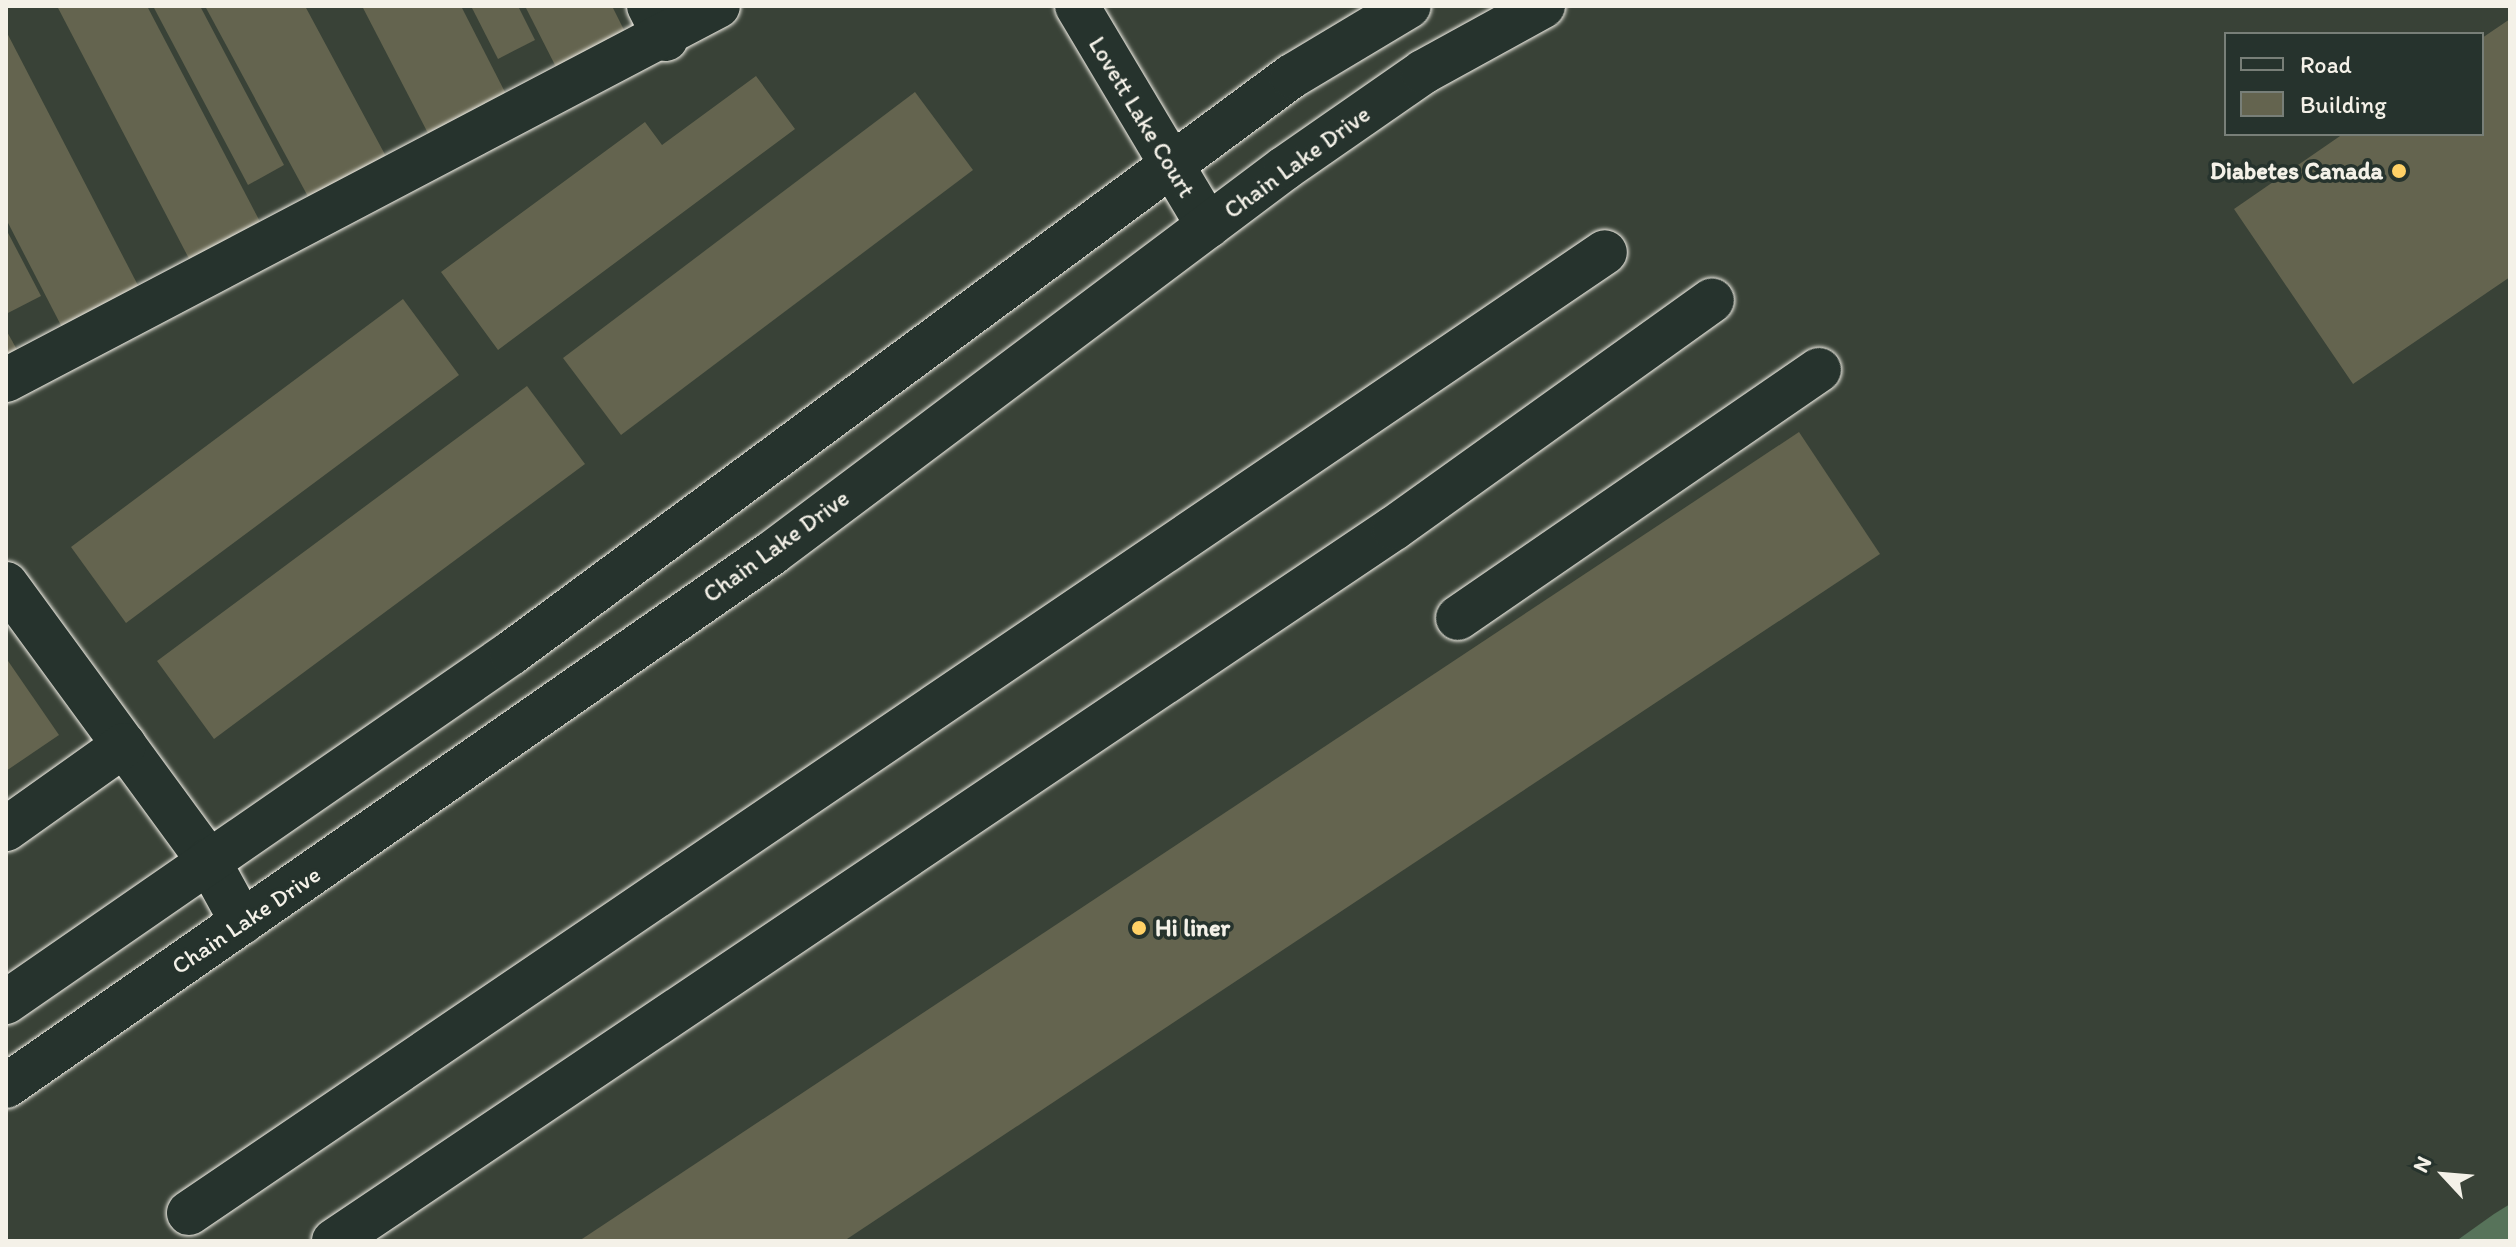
<!DOCTYPE html>
<style>
body{margin:0}
#map{position:relative;width:2516px;height:1247px;overflow:hidden;background:#26332d;font-family:Itim,sans-serif}
div>[style]{position:absolute}
.built>*{inset:0;background:#394237}
.green>*{inset:0;background:#57735a}
.building>*{inset:0;background:#64644f}
.roads{filter:drop-shadow(0 0 2px #f4f1e8) drop-shadow(0 0 2px #f4f1e8)}
.minor>*{height:44px;margin:-22px;padding:0 22px;transform-origin:22px;border-radius:22px;background:#26332d}
.dots>*{width:22px;height:22px;translate:-50% -50%;box-sizing:border-box;border:4px solid #26332d;border-radius:50%}
span{translate:-50% -50%;white-space:nowrap;text-align:center;line-height:1.15;-webkit-text-stroke:7px #26332d;paint-order:stroke}
.street-label{font-size:24px;color:#f4f1e8}
.poi-label{font-size:24px;color:#f4f1e8;font-weight:700}
.right{translate:-100% -50%;text-align:right}
.left{translate:0 -50%;text-align:left}
.frame{position:absolute;inset:0;border:8px solid #f4f1e8;pointer-events:none}
.legend{position:absolute;left:2224px;top:32px;width:260px;height:104px;box-sizing:border-box;background:#26332d;border:2px solid #787f78;margin:0;padding:10px 14px;list-style:none;font-size:24px;color:#f4f1e8}
.legend li{display:flex;align-items:center;gap:16px;height:40px}
.legend b{width:40px;border:2px solid #787f78}
.north{position:absolute;left:2404px;top:1135px;width:80px;height:80px;-webkit-text-stroke:6px #26332d;paint-order:stroke;rotate:296deg;font-size:22px;font-weight:700;line-height:32px;text-align:center;color:#f4f1e8}
.north::after{content:'';display:block;margin:auto;width:28px;height:36px;background:#f4f1e8;clip-path:polygon(50% 0,100% 100%,50% 72%,0 100%)}
</style>
<div id="map">
<div class="built">
<i style="clip-path:polygon(evenodd,6px 6px,2510px 6px,2510px 1204px,2456px 1241px,6px 1241px,6px 6px,2226px 34px,2482px 34px,2482px 134px,2226px 134px,2226px 34px)"></i>
</div>
<div class="green">
<i style="clip-path:polygon(2510px 1204px,2510px 1241px,2456px 1241px,2494px 1214px)"></i>
</div>
<div class="building">
<i style="clip-path:polygon(57px 6px,147px 6px,267px 235px,196px 272px)"></i>
<i style="clip-path:polygon(153px 6px,200px 6px,284px 165px,248px 185px)"></i>
<i style="clip-path:polygon(205px 6px,305px 6px,389px 162px,312px 204px)"></i>
<i style="clip-path:polygon(362px 6px,461px 6px,508px 98px,431px 139px)"></i>
<i style="clip-path:polygon(471px 6px,518px 6px,535px 40px,498px 59px)"></i>
<i style="clip-path:polygon(525px 6px,612px 6px,627px 36px,558px 71px)"></i>
<i style="clip-path:polygon(2510px 19px,2510px 277px,2353px 384px,2234px 209px,2343px 134px,2482px 134px,2482px 38px)"></i>
<i style="clip-path:polygon(6px 31px,143px 295px,66px 335px,6px 219px)"></i>
<i style="clip-path:polygon(756px 76px,795px 129px,498px 350px,441px 272px,645px 122px,662px 145px)"></i>
<i style="clip-path:polygon(915px 92px,973px 170px,621px 435px,563px 358px)"></i>
<i style="clip-path:polygon(6px 229px,41px 296px,6px 314px)"></i>
<i style="clip-path:polygon(403px 299px,459px 375px,126px 623px,71px 547px)"></i>
<i style="clip-path:polygon(6px 330px,20px 355px,6px 363px)"></i>
<i style="clip-path:polygon(527px 386px,585px 464px,214px 739px,157px 661px)"></i>
<i style="clip-path:polygon(1799px 432px,1880px 554px,844px 1241px,579px 1241px)"></i>
<i style="clip-path:polygon(6px 658px,59px 735px,6px 771px)"></i>
</div>
<div class="roads">
<div class="minor">
<i style="left:649px;top:6px;width:37px;rotate:63deg"></i>
<i style="left:1077px;top:6px;width:256px;rotate:59.2deg"></i>
<i style="left:6px;top:380px;width:804px;rotate:-27.71deg"></i>
<i style="left:6px;top:584px;width:342px;rotate:53.8deg"></i>
<i style="left:208px;top:860px;width:71px;rotate:61.3deg"></i>
<i style="left:1458px;top:618px;width:438px;rotate:-34.5deg"></i>
<i style="left:6px;top:829px;width:145px;rotate:-35.4deg"></i>
<i style="left:6px;top:1002px;width:614px;rotate:-34.65deg"></i>
<i style="left:511px;top:653px;width:971px;rotate:-36.46deg"></i>
<i style="left:1292px;top:76px;width:136px;rotate:-30.9deg"></i>
<i style="left:6px;top:1086px;width:933px;rotate:-34.83deg"></i>
<i style="left:772px;top:553px;width:641px;rotate:-36.89deg"></i>
<i style="left:1285px;top:168px;width:168px;rotate:-34.8deg"></i>
<i style="left:1423px;top:72px;width:137px;rotate:-28.8deg"></i>
<i style="left:189px;top:1213px;width:1711px;rotate:-34.16deg"></i>
<i style="left:334px;top:1241px;width:1277px;rotate:-33.93deg"></i>
<i style="left:1394px;top:528px;width:391px;rotate:-35.6deg"></i>
</div>
</div>
<div class="dots">
<i style="left:2399px;top:171px;background:#ffd166"></i>
<i style="left:1139px;top:928px;background:#ffd166"></i>
</div>
<div class="street-label">
<span style="left:1142px;top:117px;rotate:59deg">Lovett Lake Court</span>
<span style="left:1297px;top:162px;rotate:-36deg">Chain Lake Drive</span>
<span style="left:776px;top:546px;rotate:-36deg">Chain Lake Drive</span>
<span style="left:246px;top:920px;rotate:-34deg">Chain Lake Drive</span>
</div>
<div class="poi-label">
<span class="right" style="left:2383px;top:171px">Diabetes Canada</span>
<span class="left" style="left:1155px;top:928px">Hi liner</span>
</div>
<div class="frame"></div>
<ul class="legend">
<li><b style="height:10px;background:#26332d"></b>Road</li>
<li><b style="height:22px;background:#64644f"></b>Building</li>
</ul>
<div class="north">N</div>
</div>
